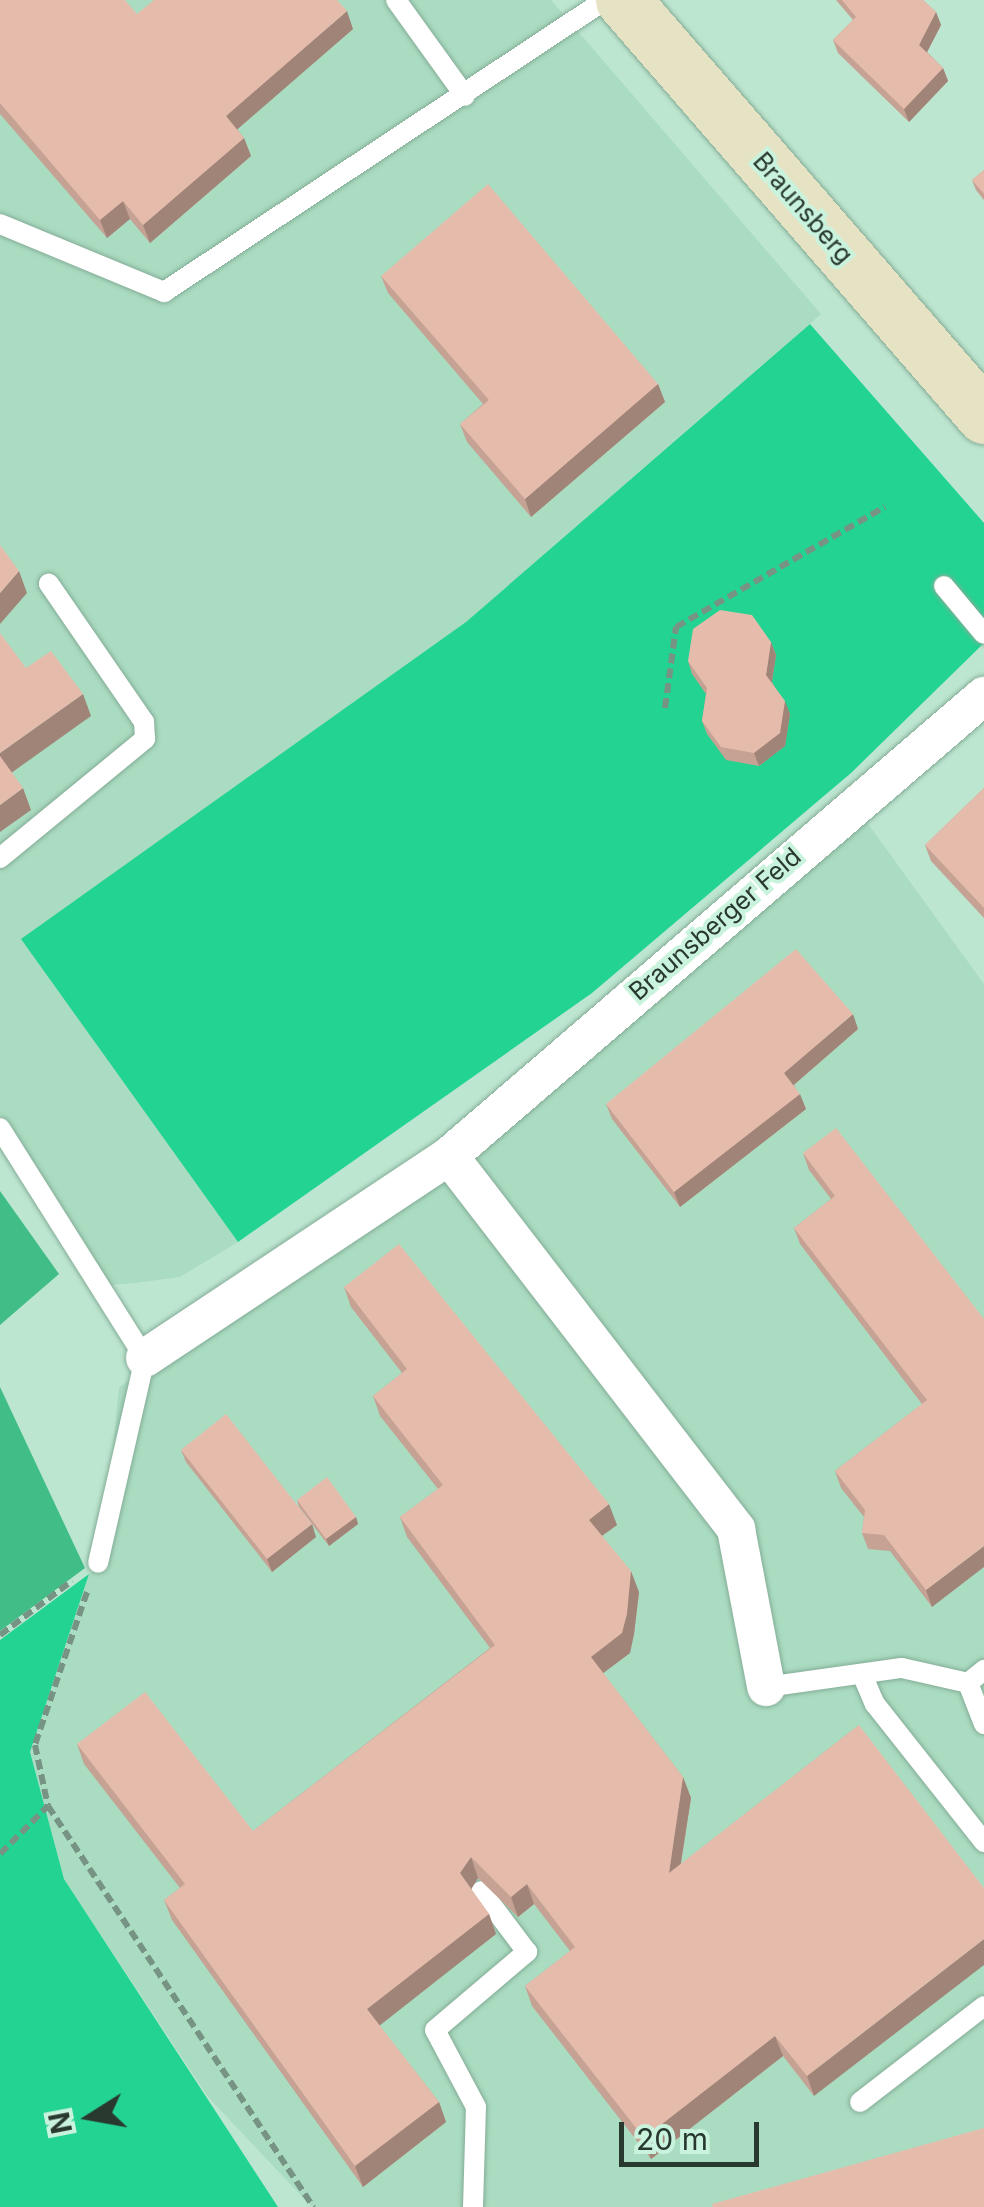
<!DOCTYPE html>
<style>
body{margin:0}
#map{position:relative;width:984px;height:2207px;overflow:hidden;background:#bde6d0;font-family:Inter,sans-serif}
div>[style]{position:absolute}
.built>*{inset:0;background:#aadcc1}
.green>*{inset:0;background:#22d392}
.forest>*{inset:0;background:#41bd88}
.path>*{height:6px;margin-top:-3px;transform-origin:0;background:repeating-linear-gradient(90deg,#769383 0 10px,transparent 0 15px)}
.roads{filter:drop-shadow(0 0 2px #84ac96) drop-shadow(0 0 2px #84ac96)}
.lane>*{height:20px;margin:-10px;padding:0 10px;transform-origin:10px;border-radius:10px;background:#fff}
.street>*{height:38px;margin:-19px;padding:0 19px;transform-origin:19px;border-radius:19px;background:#fff}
.secondary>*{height:55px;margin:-27.5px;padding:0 27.5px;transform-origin:27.5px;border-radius:27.5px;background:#e6e2c4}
.wall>*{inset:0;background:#c5a294}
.shaded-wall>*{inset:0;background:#a08478}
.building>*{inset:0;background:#e5bcac}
span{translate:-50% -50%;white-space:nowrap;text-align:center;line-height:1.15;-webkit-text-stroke:8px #caf3dd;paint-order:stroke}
.street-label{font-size:25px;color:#293930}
.north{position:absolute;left:40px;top:2067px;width:100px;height:100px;-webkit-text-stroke:8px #caf3dd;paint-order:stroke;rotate:259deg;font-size:28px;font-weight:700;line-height:40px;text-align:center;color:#293930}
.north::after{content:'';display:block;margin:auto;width:35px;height:45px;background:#293930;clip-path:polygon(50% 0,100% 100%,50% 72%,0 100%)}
.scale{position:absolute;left:619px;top:2122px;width:140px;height:45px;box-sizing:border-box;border:5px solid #293930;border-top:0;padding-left:12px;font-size:30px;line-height:35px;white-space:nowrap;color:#293930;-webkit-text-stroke:8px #caf3dd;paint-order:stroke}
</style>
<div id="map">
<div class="built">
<i style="clip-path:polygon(0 0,551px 0,821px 314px,466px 622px,22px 939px,238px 1242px,180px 1277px,135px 1283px,111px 1285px,0 1115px)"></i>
<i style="clip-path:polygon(858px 810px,984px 984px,984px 2207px,312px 2207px,208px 2097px,64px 1879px,30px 1752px,89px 1574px,102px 1562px,119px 1387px,181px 1348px)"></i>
</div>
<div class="green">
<i style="clip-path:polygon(810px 324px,984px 523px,984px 643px,851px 773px,592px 993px,238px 1242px,21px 939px,466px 622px)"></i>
<i style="clip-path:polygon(89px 1574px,30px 1752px,64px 1879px,278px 2207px,0 2207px,0 1640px)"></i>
</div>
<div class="forest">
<i style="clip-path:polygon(0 1191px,59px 1274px,0 1325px)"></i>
<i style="clip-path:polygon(0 1387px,85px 1568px,0 1631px)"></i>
</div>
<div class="path">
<i style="left:665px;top:708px;width:82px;rotate:-82.3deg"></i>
<i style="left:676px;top:627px;width:241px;rotate:-29.9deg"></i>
<i style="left:87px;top:1592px;width:162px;rotate:108.8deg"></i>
<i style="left:35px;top:1745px;width:62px;rotate:78deg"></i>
<i style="left:48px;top:1806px;width:481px;rotate:56.5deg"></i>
<i style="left:0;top:1635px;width:90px;rotate:-36.9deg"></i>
<i style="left:0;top:1854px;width:68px;rotate:-45deg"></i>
</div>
<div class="roads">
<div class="lane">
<i style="left:396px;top:0;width:118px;rotate:54.3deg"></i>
<i style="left:0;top:224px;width:178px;rotate:22.5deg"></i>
<i style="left:164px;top:292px;width:529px;rotate:-33.51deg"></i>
<i style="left:944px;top:586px;width:62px;rotate:50.2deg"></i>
<i style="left:0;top:858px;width:188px;rotate:-39.4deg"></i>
<i style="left:145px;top:739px;width:17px;rotate:-93deg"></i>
<i style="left:144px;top:722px;width:168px;rotate:-124.5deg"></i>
<i style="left:0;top:1128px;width:272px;rotate:57.8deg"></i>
<i style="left:145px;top:1358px;width:210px;rotate:102.9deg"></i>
<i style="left:862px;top:1674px;width:33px;rotate:67deg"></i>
<i style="left:875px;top:1704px;width:176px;rotate:51.7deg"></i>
<i style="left:968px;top:1683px;width:44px;rotate:68.7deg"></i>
<i style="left:766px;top:1687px;width:137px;rotate:-8deg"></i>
<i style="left:902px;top:1668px;width:68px;rotate:12.8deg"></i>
<i style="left:968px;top:1683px;width:21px;rotate:-39deg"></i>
<i style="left:860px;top:2102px;width:157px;rotate:-37.7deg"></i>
<i style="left:473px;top:2207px;width:100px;rotate:-88.3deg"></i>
<i style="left:476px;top:2107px;width:87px;rotate:-118deg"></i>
<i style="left:435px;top:2030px;width:121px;rotate:-40.3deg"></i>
<i style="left:527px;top:1952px;width:76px;rotate:-127deg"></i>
</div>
<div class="street">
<i style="left:449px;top:1156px;width:471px;rotate:52.4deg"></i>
<i style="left:736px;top:1529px;width:161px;rotate:79.2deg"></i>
<i style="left:145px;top:1358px;width:365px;rotate:-33.6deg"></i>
<i style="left:449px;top:1156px;width:706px;rotate:-40.69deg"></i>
</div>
<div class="secondary">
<i style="left:623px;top:0;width:551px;rotate:49.05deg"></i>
</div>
</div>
<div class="wall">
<i style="clip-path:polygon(0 0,137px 14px,353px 29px,237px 129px,244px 138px,251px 156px,150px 243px,130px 219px,107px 238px,0 114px)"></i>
<i style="clip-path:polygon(836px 0,923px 0,936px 12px,941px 25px,927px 52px,943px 68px,948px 81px,909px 122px,838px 53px,833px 40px,853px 20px)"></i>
<i style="clip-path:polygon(984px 170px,984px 200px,976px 190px,972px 180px)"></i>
<i style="clip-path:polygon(381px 276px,658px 384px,665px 402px,531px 517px,467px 442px,460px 424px,483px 404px,388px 293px)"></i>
<i style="clip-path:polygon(771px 642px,776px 655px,772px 682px,790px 714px,785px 746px,759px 766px,726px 760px,707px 734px,702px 721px,706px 694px,692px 674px,688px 661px)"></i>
<i style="clip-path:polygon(984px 788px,984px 918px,931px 861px,925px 845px)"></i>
<i style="clip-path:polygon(858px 1029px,794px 1085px,806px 1109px,680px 1207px,612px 1119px,606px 1104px)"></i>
<i style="clip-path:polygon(803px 1153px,984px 1319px,932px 1607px,890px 1551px,868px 1549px,862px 1533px,864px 1517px,841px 1488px,835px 1471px,922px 1404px,800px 1244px,794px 1228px,831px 1199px,809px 1170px)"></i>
<i style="clip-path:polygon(344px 1287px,617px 1525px,602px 1536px,639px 1592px,634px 1634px,630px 1653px,603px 1673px,683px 1777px,691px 1798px,681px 1864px,859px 1725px,814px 2096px,783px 2056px,651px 2159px,532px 2006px,525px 1986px,570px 1951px,534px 1904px,518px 1917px,478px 1878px,471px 1889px,489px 1914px,496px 1934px,379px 2025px,439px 2102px,446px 2122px,363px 2187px,172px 1920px,164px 1900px,180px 1888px,84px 1764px,77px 1744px,253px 1831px,490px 1648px,407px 1537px,400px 1517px,438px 1489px,380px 1416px,373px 1396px,402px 1373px,351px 1307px)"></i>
<i style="clip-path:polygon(181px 1450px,316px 1537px,272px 1572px,186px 1462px)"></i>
<i style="clip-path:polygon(297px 1500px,356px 1517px,358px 1524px,329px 1546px,299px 1507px)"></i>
</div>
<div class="shaded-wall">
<i style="clip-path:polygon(347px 11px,353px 29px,232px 134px,226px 116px)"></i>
<i style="clip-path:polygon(936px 12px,941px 25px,924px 58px,919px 45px)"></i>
<i style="clip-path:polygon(943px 68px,948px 81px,909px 122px,904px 109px)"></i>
<i style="clip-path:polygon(244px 138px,251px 156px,150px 243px,143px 225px)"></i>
<i style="clip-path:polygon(123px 201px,130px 219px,107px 238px,100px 220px)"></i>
<i style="clip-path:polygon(658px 384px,665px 402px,531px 517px,525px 499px)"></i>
<i style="clip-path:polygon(19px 571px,27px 593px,0 624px,0 593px)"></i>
<i style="clip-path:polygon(771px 642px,776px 655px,771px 687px,766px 675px)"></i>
<i style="clip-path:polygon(83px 694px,91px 716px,7px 776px,0 758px,0 753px)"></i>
<i style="clip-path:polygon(785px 701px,790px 714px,785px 746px,759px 766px,754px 753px)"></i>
<i style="clip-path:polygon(23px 788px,31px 810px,0 832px,0 805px)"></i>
<i style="clip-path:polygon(853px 1014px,858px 1029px,790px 1088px,784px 1073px)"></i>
<i style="clip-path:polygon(800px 1094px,806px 1109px,680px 1207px,674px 1192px)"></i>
<i style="clip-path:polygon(609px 1504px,617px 1525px,596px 1540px,589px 1520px)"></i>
<i style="clip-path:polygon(356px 1517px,358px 1524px,329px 1546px,326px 1539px)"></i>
<i style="clip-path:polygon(312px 1524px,316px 1537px,272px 1572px,267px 1559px)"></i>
<i style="clip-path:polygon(984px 1546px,984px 1567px,932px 1607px,926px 1590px)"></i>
<i style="clip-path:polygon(631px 1571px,639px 1592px,634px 1634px,630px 1653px,598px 1677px,591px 1657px)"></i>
<i style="clip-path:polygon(683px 1777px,691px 1798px,676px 1893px,669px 1873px)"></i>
<i style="clip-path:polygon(471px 1857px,478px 1878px,468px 1894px,460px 1873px)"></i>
<i style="clip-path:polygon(527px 1884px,534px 1904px,518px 1917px,511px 1897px)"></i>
<i style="clip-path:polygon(489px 1914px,496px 1934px,374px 2030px,367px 2009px)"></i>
<i style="clip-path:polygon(984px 1939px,984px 1965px,814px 2096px,807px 2076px)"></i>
<i style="clip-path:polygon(775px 2036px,783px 2056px,651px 2159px,644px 2138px)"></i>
<i style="clip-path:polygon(439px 2102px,446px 2122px,363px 2187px,355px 2166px)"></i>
</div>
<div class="building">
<i style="clip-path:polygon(0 0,125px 0,137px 14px,154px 0,337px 0,347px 11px,226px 116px,244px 138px,143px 225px,123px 201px,100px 220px,0 103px)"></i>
<i style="clip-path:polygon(842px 0,923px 0,936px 12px,919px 45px,943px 68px,904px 109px,833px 40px,856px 17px)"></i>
<i style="clip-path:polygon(984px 170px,984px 194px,972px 180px)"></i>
<i style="clip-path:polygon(488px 184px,658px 384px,525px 499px,460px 424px,489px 400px,381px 276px)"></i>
<i style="clip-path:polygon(0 545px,19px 571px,0 593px)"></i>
<i style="clip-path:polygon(720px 610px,752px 615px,771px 642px,766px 675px,785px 701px,780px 733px,754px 753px,721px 747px,702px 721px,707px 688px,688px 661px,693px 629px)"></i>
<i style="clip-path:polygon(0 633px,26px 668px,51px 651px,83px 694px,0 753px)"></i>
<i style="clip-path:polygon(0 756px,23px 788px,0 805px)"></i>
<i style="clip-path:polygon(984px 788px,984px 908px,925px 845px)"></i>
<i style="clip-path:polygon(796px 949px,853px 1014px,784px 1073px,800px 1094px,674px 1192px,606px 1104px)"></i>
<i style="clip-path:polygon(836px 1128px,984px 1319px,984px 1546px,926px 1590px,884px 1535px,862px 1533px,865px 1510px,835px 1471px,927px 1400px,794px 1228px,835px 1196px,803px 1153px)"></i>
<i style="clip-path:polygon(399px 1244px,609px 1504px,589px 1520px,631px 1571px,627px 1614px,622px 1633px,591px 1657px,683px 1777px,669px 1873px,859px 1725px,984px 1888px,984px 1939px,807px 2076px,775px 2036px,644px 2138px,525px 1986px,575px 1947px,527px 1884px,511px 1897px,471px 1857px,460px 1873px,489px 1914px,367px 2009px,439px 2102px,355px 2166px,164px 1900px,185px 1884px,77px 1744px,145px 1692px,253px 1831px,495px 1645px,400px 1517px,443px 1485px,373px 1396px,407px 1369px,344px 1287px)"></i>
<i style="clip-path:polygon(226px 1414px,312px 1524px,267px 1559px,181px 1450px)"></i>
<i style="clip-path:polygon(327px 1477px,356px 1517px,326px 1539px,297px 1500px)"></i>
<i style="clip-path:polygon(984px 2128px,984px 2207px,713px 2207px,712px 2204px)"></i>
</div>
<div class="street-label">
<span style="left:803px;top:208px;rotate:49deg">Braunsberg</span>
<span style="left:715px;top:924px;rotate:-41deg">Braunsberger Feld</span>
</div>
<div class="north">N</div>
<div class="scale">20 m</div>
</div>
